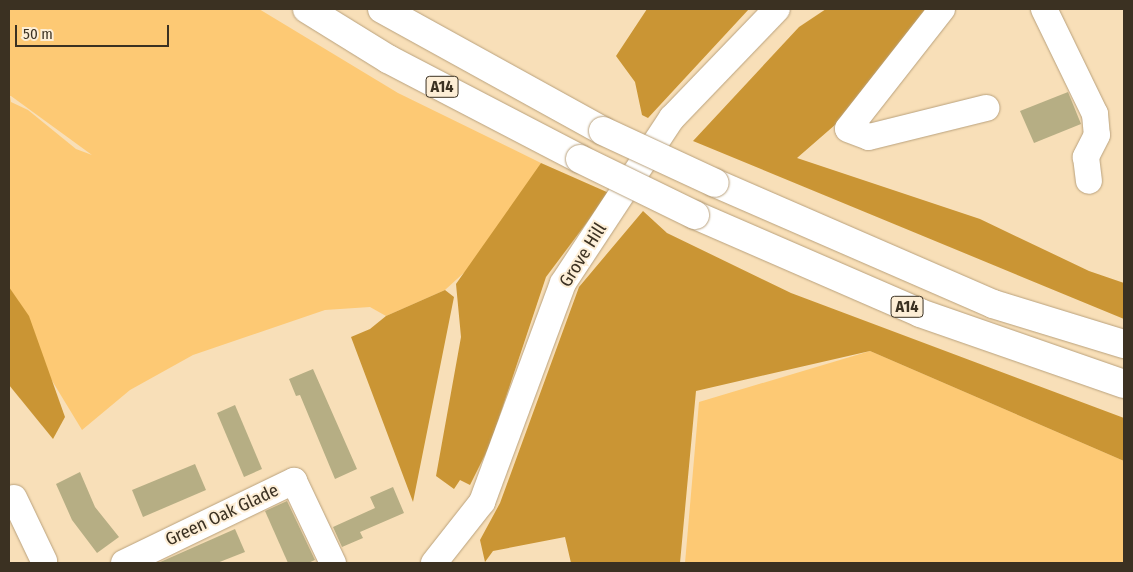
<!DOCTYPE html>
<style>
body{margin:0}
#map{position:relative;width:1133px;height:572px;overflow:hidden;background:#f8dfb8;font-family:"Fira Sans Condensed",sans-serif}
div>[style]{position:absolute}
.green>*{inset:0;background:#fdc974}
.forest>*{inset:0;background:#ca9534}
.building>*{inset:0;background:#b6ae84}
.roads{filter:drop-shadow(0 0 1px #b9a17c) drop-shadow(0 0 1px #b9a17c)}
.minor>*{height:26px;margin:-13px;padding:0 13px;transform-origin:13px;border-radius:13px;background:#fff}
.highway>*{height:28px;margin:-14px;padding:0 14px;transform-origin:14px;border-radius:14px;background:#fff}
.bridges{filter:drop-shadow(0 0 1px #b9a17c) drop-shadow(0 0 1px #b9a17c)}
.highway-bridge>*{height:28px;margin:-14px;padding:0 14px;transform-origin:14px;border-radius:14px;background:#fff}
span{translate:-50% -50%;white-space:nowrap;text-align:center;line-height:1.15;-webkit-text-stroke:4px #fdeed6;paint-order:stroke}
.shield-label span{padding:1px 4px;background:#fdeed6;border:1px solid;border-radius:4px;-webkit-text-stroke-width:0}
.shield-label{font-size:16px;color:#3b3122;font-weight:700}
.street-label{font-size:18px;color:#3b3122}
.frame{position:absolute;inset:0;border:10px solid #3b3122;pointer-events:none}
.scale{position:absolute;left:15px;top:25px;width:154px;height:22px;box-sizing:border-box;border:2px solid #3b3122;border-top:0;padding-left:6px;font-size:15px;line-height:18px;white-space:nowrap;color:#3b3122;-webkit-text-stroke:4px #fdeed6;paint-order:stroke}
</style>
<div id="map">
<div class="green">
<i style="clip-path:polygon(evenodd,9px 9px,259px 9px,398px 93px,541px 163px,502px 238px,445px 290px,386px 316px,370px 307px,325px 310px,193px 355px,130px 390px,82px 430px,9px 310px,9px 9px,10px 96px,11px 96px,92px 155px,76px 149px,28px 110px,11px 102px,10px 96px)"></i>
<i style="clip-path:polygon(870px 351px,1124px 461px,1124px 563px,685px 563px,699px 402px)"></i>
</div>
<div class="forest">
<i style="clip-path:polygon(647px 9px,749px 9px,648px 118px,642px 115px,635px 82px,616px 56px)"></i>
<i style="clip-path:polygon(826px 9px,933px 9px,859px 104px,797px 158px,980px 219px,1089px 271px,1124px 283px,1124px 319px,693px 141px,799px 27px)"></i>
<i style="clip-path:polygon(541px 163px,609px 193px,546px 277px,490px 445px,470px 485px,460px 480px,454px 489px,436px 476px,461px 337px,456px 284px)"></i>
<i style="clip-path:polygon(643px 211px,667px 233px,791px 293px,1124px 418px,1124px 461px,870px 351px,696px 391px,680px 563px,571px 563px,565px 537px,493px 551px,485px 562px,480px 540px,500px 503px,579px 287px)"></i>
<i style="clip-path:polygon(9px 287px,29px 316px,65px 417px,53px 439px,9px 385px)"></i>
<i style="clip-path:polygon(445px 290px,454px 297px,413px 502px,351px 337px,370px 329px,386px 316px)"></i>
</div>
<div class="building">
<i style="clip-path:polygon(1068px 92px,1081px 124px,1034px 143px,1020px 111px)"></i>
<i style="clip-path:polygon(313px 369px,357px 469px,335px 479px,300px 395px,296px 396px,289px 379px)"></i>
<i style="clip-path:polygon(235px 405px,262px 469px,244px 477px,217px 413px)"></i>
<i style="clip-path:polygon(195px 464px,206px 490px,143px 517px,132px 490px)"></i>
<i style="clip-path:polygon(80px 472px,95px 507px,119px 537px,97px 553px,72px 520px,56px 484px)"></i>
<i style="clip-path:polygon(393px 487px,404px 513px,360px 532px,363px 538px,342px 547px,333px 527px,375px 508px,370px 497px)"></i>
<i style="clip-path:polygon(287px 501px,315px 560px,308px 563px,288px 563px,265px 511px)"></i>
<i style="clip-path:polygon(235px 529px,245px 552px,217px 563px,158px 563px)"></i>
</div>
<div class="roads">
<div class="minor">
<i style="left:942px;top:9px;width:152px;rotate:128.1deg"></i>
<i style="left:848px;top:129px;width:22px;rotate:21deg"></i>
<i style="left:869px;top:137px;width:121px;rotate:-13.9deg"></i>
<i style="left:1044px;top:9px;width:117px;rotate:64.1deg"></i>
<i style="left:1095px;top:114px;width:21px;rotate:85deg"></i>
<i style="left:1097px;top:135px;width:25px;rotate:117deg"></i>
<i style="left:1086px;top:157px;width:24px;rotate:83deg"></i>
<i style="left:14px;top:498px;width:70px;rotate:64.5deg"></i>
<i style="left:124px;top:563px;width:189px;rotate:-25.8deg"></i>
<i style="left:294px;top:481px;width:91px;rotate:64.6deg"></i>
<i style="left:434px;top:563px;width:78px;rotate:-51.8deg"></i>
<i style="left:482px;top:502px;width:233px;rotate:-69.7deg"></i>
<i style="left:563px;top:283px;width:198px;rotate:-56.6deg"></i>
<i style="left:672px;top:118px;width:151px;rotate:-46.1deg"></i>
</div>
<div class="highway">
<i style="left:307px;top:9px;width:95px;rotate:31.7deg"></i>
<i style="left:388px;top:59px;width:216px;rotate:27.5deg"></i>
<i style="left:382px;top:9px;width:252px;rotate:28.9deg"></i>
<i style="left:715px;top:183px;width:303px;rotate:23.5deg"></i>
<i style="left:993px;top:304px;width:137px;rotate:17deg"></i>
<i style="left:695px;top:215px;width:245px;rotate:23.5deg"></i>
<i style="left:920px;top:313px;width:216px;rotate:19.2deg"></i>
</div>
</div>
<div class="bridges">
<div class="highway-bridge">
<i style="left:603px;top:131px;width:123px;rotate:24.9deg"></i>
<i style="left:580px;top:159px;width:128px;rotate:26deg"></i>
</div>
</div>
<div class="shield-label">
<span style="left:442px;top:87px">A14</span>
<span style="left:907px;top:307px">A14</span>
</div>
<div class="street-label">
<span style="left:583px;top:255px;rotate:-58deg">Grove Hill</span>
<span style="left:222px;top:515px;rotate:-25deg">Green Oak Glade</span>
</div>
<div class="frame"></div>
<div class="scale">50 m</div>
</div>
